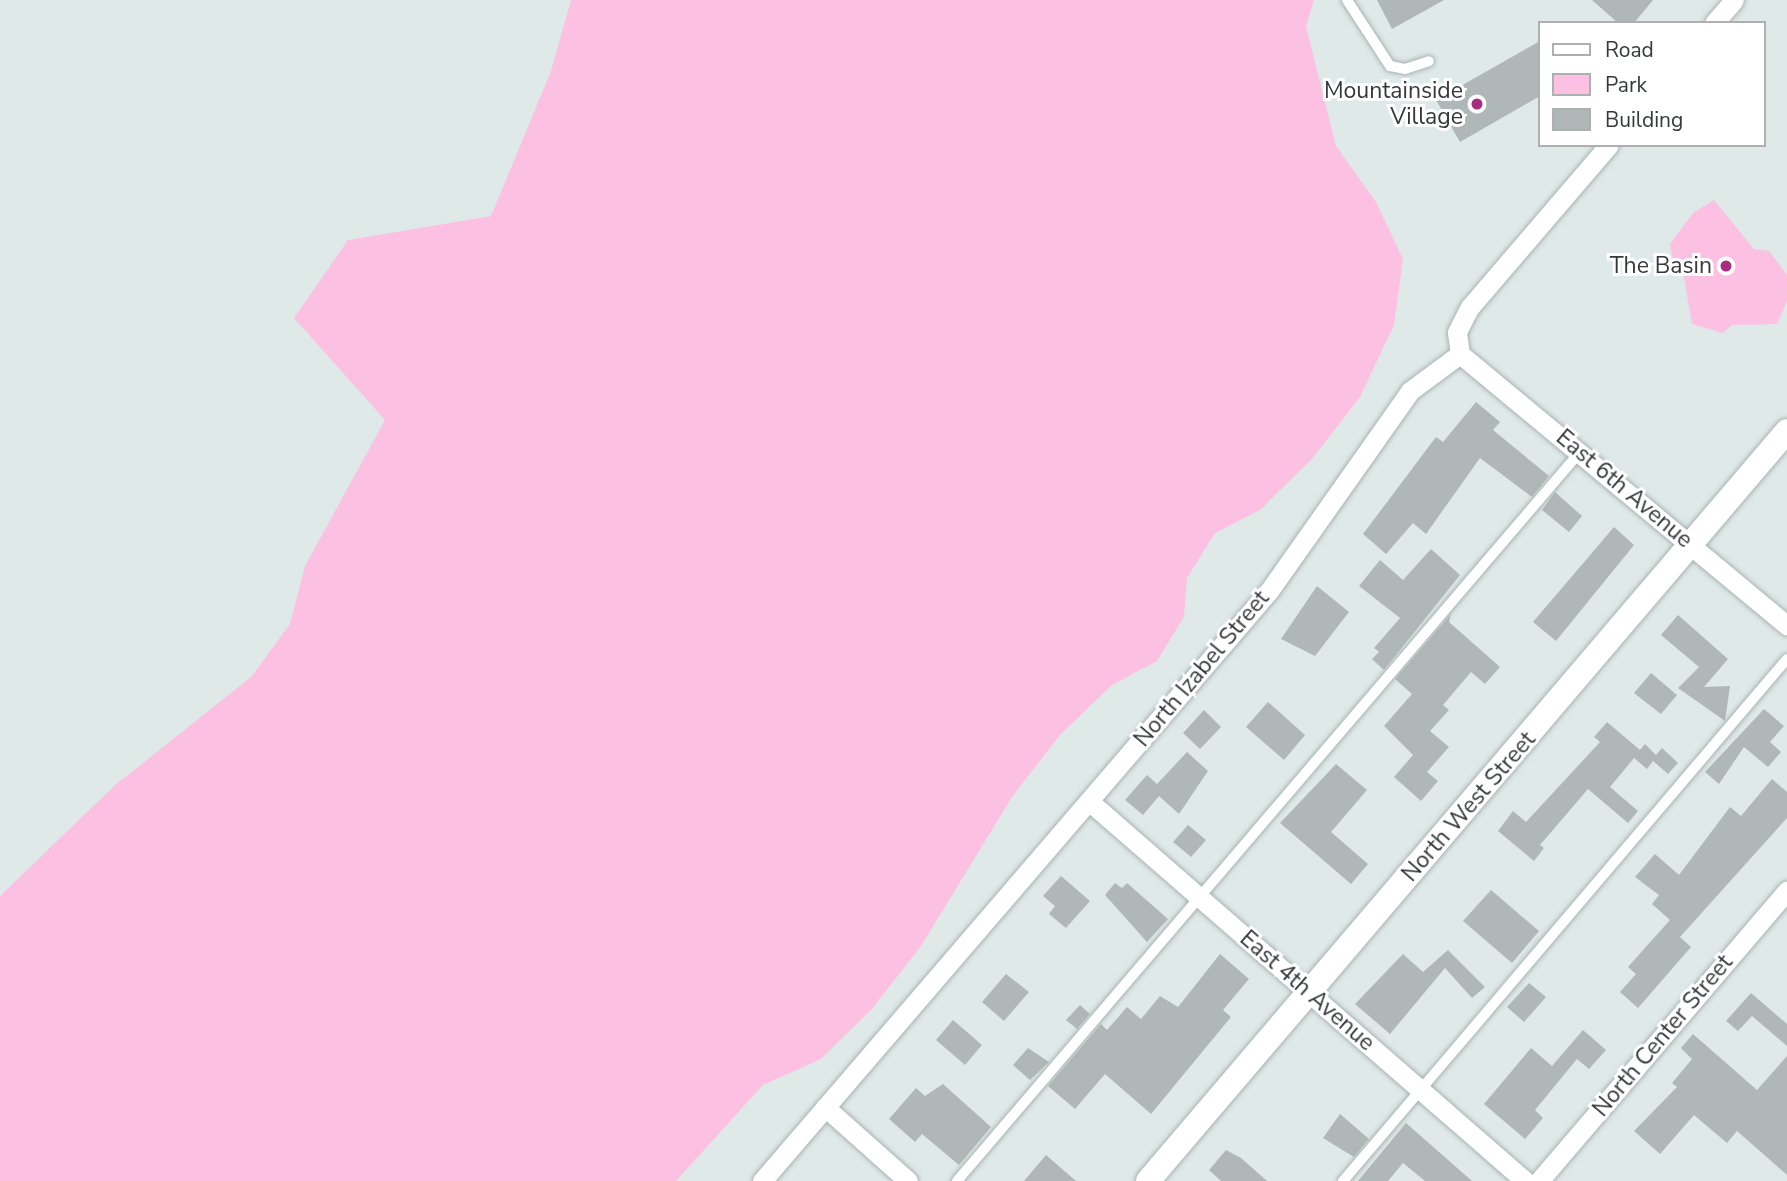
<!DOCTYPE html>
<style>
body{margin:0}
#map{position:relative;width:1787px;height:1181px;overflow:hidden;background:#dfe9e7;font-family:"Nunito Sans",sans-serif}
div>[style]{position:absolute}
.green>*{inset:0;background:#fcc1e2}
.building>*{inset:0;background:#afb8b7}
.roads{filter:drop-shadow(0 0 2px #a9b3b2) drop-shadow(0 0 2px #a9b3b2)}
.service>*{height:10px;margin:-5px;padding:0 5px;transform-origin:5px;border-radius:5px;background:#fff}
.minor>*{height:19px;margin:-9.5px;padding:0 9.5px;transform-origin:9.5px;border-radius:9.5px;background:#fff}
.tertiary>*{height:24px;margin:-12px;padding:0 12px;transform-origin:12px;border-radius:12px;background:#fff}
.dots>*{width:19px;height:19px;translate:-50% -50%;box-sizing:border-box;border:4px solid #fff;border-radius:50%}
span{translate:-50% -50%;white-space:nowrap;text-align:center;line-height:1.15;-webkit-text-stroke:6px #fff;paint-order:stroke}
.poi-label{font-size:23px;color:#353939}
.right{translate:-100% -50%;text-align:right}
.street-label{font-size:23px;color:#353939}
.legend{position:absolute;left:1538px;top:21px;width:228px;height:126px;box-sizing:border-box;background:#fff;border:2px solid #aeb0b0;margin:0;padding:9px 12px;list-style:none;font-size:21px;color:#353939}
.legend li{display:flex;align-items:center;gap:14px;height:35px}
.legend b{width:35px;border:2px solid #aeb0b0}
</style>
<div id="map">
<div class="green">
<i style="clip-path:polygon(571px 0,1314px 0,1306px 26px,1336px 146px,1376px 202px,1403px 259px,1394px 325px,1360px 397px,1312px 459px,1260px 510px,1215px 533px,1187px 578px,1184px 617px,1157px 661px,1112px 685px,1060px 735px,1012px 797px,921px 946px,872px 1009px,821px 1059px,763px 1085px,676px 1181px,0 1181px,0 896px,114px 786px,251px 677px,290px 624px,305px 566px,385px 420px,294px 318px,348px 240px,491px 216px,551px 71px)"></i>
<i style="clip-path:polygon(1714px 200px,1754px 249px,1769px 251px,1787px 275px,1787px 301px,1777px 324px,1732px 325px,1723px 333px,1692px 324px,1683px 272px,1674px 267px,1670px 244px,1693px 213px)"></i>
</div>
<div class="building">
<i style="clip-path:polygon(1377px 0,1444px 0,1392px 29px)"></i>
<i style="clip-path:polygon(1592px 0,1653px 0,1634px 23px,1618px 23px)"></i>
<i style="clip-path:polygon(1540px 41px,1540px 96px,1460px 142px,1436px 100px)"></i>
<i style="clip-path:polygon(1476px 402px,1500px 422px,1493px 430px,1549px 476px,1532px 497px,1480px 458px,1426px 534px,1413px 523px,1386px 554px,1363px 534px,1436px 437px,1443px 442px)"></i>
<i style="clip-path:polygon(1555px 492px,1582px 516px,1569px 532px,1542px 510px)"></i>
<i style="clip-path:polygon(1614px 527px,1634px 545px,1556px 641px,1533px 622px)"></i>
<i style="clip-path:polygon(1431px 549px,1460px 575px,1384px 670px,1372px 659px,1379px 652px,1374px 648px,1400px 618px,1359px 586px,1380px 560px,1403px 580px)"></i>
<i style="clip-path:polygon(1317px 586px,1349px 612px,1315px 656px,1281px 639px)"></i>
<i style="clip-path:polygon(1451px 614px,1449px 622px,1500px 667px,1485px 684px,1471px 672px,1443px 705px,1449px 710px,1430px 731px,1449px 747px,1427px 772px,1438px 781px,1421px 801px,1394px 777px,1413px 755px,1384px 726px,1412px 694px,1395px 679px)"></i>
<i style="clip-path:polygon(1678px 615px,1728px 659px,1704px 687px,1730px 686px,1725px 721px,1678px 688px,1699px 667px,1661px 635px)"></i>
<i style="clip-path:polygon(1651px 673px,1677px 695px,1661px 714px,1634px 693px)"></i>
<i style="clip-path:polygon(1268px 702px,1305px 735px,1284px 760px,1246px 727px)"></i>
<i style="clip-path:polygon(1764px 709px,1784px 726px,1770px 742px,1781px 752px,1768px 767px,1744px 747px,1719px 784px,1705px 772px)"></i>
<i style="clip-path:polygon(1204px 710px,1221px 727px,1200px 749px,1183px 733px)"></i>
<i style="clip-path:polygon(1607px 722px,1640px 750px,1645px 744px,1656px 755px,1662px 748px,1678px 763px,1668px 774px,1653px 761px,1647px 769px,1634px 758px,1610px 787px,1638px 811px,1628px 823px,1588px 789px,1540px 845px,1544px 848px,1534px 861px,1498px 831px,1513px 811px,1526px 822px,1600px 742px,1594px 737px)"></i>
<i style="clip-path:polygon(1187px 752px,1208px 771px,1179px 814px,1159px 796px,1143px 815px,1125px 800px,1147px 775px,1157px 784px)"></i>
<i style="clip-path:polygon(1336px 764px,1367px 790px,1331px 832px,1368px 864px,1351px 884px,1280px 823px)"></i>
<i style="clip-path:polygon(1772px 779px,1787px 792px,1787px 818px,1680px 937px,1691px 947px,1638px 1008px,1620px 992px,1636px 974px,1628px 967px,1670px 920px,1652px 904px,1659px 895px,1635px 877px,1655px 854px,1679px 875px,1730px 807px,1741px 816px)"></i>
<i style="clip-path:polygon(1188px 825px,1206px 840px,1191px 857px,1173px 842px)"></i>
<i style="clip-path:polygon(1061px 876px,1090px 901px,1066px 928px,1049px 914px,1055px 906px,1043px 896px)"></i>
<i style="clip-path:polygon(1115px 883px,1122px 888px,1127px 883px,1168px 919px,1147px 942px,1105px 895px)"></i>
<i style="clip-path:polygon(1491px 890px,1539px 931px,1512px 963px,1463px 921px)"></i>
<i style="clip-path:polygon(1448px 950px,1485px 987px,1472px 998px,1445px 968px,1390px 1034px,1355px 1004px,1403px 954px,1423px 972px)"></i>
<i style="clip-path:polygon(1220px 954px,1249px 979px,1223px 1010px,1231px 1017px,1151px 1114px,1105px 1074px,1075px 1109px,1048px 1086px,1101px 1024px,1107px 1030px,1127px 1007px,1141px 1019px,1160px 996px,1178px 1007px)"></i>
<i style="clip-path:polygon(1006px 974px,1029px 992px,1004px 1021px,982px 1002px)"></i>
<i style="clip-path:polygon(1529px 983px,1546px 997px,1524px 1022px,1507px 1007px)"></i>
<i style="clip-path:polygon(1751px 993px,1787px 1024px,1787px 1046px,1752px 1016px,1738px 1031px,1726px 1021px)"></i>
<i style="clip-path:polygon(1080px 1005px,1090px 1014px,1077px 1029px,1066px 1020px)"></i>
<i style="clip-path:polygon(953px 1020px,982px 1045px,965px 1065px,936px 1040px)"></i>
<i style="clip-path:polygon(1583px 1030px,1606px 1050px,1589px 1069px,1577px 1059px,1535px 1110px,1543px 1118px,1525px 1139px,1484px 1104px,1531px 1048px,1552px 1066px)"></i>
<i style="clip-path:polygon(1693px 1034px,1757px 1090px,1787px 1056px,1787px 1175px,1737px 1131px,1727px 1143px,1694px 1115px,1660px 1154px,1634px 1131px,1677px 1087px,1672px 1083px,1692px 1059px,1681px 1048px)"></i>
<i style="clip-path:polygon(1028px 1048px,1049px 1062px,1030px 1080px,1013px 1065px)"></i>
<i style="clip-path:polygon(943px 1084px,991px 1127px,959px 1165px,922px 1134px,915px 1142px,889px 1119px,916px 1088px,925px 1096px)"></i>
<i style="clip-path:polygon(1340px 1114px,1369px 1139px,1354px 1157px,1323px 1138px)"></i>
<i style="clip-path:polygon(1406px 1123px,1472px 1181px,1425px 1181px,1403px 1163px,1388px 1181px,1358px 1181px)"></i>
<i style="clip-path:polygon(1226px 1150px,1241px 1158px,1267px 1181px,1221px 1181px,1209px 1170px)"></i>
<i style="clip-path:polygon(1046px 1155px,1076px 1181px,1024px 1181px)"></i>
</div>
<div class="roads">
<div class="service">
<i style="left:1347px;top:0;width:79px;rotate:56.9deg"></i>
<i style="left:1390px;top:66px;width:15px;rotate:11deg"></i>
<i style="left:1405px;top:69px;width:25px;rotate:-18deg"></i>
<i style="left:957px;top:1181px;width:958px;rotate:-49.49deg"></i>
<i style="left:1343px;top:1181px;width:685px;rotate:-49.62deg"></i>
</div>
<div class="minor">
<i style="left:1714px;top:23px;width:30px;rotate:-49deg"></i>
<i style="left:1460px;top:354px;width:425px;rotate:39.7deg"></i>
<i style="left:1460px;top:354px;width:22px;rotate:-98deg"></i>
<i style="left:1457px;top:332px;width:28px;rotate:-63deg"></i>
<i style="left:1470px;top:307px;width:213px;rotate:-49.4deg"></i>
<i style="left:1090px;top:802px;width:577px;rotate:41.06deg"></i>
<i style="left:825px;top:1107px;width:111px;rotate:41.7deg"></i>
<i style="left:762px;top:1181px;width:778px;rotate:-49.33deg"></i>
<i style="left:1269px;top:591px;width:245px;rotate:-54.8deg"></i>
<i style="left:1410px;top:391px;width:62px;rotate:-36.5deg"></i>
<i style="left:1539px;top:1181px;width:382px;rotate:-49.5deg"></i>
</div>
<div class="tertiary">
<i style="left:1148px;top:1181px;width:985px;rotate:-49.57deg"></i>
</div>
</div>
<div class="dots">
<i style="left:1477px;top:104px;background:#a82d80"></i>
<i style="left:1726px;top:266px;background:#a82d80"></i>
</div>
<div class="poi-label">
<span class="right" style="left:1463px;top:104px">Mountainside<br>Village</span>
<span class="right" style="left:1712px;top:266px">The Basin</span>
</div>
<div class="street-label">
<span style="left:1624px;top:489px;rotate:40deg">East 6th Avenue</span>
<span style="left:1202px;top:669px;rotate:-50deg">North Izabel Street</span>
<span style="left:1469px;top:807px;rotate:-49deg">North West Street</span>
<span style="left:1307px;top:991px;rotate:41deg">East 4th Avenue</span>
<span style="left:1663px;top:1036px;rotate:-50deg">North Center Street</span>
</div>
<ul class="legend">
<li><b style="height:9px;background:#fff"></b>Road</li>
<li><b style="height:19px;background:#fcc1e2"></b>Park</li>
<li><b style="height:19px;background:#afb8b7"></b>Building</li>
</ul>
</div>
